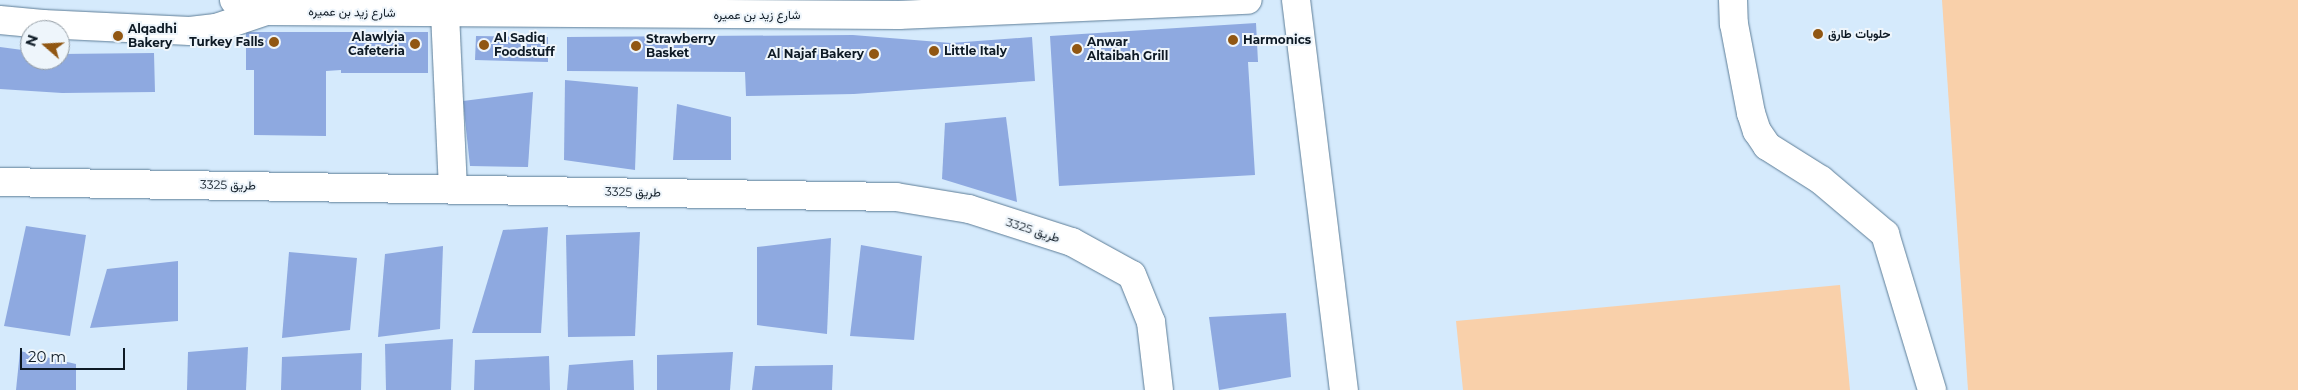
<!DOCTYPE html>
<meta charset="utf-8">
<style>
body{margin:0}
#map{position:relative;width:2298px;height:390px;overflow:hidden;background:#d5eafc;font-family:Montserrat,Vazirmatn,sans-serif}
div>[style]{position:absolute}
.green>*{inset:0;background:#f9d0aa}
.building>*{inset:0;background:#8ea9e0}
.roads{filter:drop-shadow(0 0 1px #5d7d97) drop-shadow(0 0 1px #5d7d97)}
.minor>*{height:28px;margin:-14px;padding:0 14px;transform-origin:14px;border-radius:14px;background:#fff}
.dots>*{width:14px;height:14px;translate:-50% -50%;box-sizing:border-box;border:2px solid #eef5fb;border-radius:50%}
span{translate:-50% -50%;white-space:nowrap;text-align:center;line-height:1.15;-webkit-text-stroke:4px #eef5fb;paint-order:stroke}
.street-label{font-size:12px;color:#0e1a25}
.poi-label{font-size:12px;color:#0e1a25;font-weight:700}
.left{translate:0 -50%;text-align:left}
.right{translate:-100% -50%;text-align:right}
.north{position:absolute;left:20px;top:20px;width:50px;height:50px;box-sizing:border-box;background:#eef5fb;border:1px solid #949da5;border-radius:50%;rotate:289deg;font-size:14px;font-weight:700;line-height:20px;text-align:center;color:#0e1a25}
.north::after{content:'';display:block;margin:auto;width:18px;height:22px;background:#915713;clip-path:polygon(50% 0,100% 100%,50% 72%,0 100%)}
.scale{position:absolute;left:20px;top:348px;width:105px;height:22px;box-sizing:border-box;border:2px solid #0e1a25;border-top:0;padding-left:6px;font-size:15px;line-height:18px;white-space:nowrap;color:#0e1a25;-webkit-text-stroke:4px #eef5fb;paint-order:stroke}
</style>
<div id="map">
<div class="green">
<i style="clip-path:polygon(1942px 0,2298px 0,2298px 390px,1968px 390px)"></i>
<i style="clip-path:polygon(1840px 285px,1850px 390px,1463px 390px,1456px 321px)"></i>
</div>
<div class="building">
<i style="clip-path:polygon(1256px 23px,1258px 62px,1248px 62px,1255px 175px,1059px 186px,1050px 36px)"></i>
<i style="clip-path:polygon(246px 32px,428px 32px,428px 73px,341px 73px,341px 70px,326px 71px,326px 136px,254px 135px,254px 70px,246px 70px)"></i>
<i style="clip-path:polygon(853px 35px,951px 43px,1032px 37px,1035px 81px,854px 94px,746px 96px,745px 72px,567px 71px,567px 37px)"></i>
<i style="clip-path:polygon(476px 36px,548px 37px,548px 62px,475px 60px)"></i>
<i style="clip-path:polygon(0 47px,30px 51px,30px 60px,60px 60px,60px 54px,154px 53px,155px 92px,62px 93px,0 89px)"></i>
<i style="clip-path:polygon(565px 80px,638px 87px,635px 170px,564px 160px)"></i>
<i style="clip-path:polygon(533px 92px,528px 167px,470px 166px,463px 101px)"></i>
<i style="clip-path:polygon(677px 104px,731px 117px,731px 160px,673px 160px)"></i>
<i style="clip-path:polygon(1006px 117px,1017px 202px,942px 179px,945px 123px)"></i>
<i style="clip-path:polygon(26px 226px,86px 235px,70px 336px,4px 326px)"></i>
<i style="clip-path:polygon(548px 227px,541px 333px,472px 333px,503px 230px)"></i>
<i style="clip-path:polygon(640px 232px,635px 336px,568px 337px,566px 235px)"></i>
<i style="clip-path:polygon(831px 238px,827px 334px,757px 325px,757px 247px)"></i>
<i style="clip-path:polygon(861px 245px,922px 256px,914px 340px,850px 336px)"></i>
<i style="clip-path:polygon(443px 246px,440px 329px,378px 337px,385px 254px)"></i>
<i style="clip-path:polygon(289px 252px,357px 258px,350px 330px,282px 338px)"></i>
<i style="clip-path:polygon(178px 261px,178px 321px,90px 328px,107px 269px)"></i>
<i style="clip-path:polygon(1286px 313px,1291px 377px,1219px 390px,1209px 317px)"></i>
<i style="clip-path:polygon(453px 339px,451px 390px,386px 390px,385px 344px)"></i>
<i style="clip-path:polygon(248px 347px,246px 390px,187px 390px,188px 352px)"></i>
<i style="clip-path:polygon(20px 351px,76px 364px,76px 390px,16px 390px)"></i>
<i style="clip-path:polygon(733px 352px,730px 390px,657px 390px,657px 355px)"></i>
<i style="clip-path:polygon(362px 353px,361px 390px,281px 390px,282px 357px)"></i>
<i style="clip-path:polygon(549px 356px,550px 390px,474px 390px,475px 360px)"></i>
<i style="clip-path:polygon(633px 360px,634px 390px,567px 390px,569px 365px)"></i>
<i style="clip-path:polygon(833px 365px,832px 390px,752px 390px,755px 366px)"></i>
</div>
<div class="roads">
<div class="minor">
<i style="left:234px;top:0;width:34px;rotate:19deg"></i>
<i style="left:266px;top:11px;width:633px;rotate:0.36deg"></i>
<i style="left:899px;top:15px;width:349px;rotate:-2.5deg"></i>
<i style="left:1296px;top:0;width:393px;rotate:83deg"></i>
<i style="left:1733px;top:0;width:24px;rotate:88deg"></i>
<i style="left:1734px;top:24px;width:91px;rotate:79.2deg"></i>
<i style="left:1751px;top:113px;width:19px;rotate:72deg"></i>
<i style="left:1757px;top:131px;width:18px;rotate:56deg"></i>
<i style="left:1767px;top:146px;width:64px;rotate:32.2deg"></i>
<i style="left:1821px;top:180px;width:84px;rotate:40.2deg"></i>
<i style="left:1885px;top:234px;width:163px;rotate:73.2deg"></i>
<i style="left:445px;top:13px;width:176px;rotate:87.4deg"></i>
<i style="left:0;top:20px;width:43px;rotate:5.3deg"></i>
<i style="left:43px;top:24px;width:147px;rotate:2.7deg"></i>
<i style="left:190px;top:31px;width:26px;rotate:-7deg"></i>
<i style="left:216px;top:28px;width:53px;rotate:-18.8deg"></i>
<i style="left:0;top:182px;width:896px;rotate:0.96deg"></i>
<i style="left:896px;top:197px;width:74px;rotate:9.3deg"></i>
<i style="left:969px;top:209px;width:108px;rotate:17.8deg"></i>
<i style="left:1072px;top:242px;width:68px;rotate:28.8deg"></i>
<i style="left:1132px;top:275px;width:51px;rotate:68deg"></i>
<i style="left:1151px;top:322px;width:68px;rotate:83.3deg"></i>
</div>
</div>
<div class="dots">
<i style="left:1818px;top:34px;background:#915713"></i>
<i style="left:118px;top:36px;background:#915713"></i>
<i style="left:1233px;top:40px;background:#915713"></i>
<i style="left:274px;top:42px;background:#915713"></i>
<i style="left:415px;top:44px;background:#915713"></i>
<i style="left:484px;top:45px;background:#915713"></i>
<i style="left:636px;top:46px;background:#915713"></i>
<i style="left:1077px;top:49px;background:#915713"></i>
<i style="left:934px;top:51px;background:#915713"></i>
<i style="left:874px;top:54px;background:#915713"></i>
</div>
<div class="street-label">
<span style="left:352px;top:12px;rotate:1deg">شارع زيد بن عميره</span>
<span style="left:757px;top:15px">شارع زيد بن عميره</span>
<span style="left:228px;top:185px;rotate:1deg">طريق 3325</span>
<span style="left:633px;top:192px;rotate:1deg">طريق 3325</span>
<span style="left:1033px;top:230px;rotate:18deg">طريق 3325</span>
</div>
<div class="poi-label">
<span class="left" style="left:128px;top:36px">Alqadhi<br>Bakery</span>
<span class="left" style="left:1828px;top:34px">حلويات طارق</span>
<span class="right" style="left:405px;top:44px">Alawlyia<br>Cafeteria</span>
<span class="left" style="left:494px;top:45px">Al Sadiq<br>Foodstuff</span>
<span class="left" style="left:646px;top:46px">Strawberry<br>Basket</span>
<span class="left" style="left:1243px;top:40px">Harmonics</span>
<span class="right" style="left:264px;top:42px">Turkey Falls</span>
<span class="left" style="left:1087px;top:49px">Anwar<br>Altaibah Grill</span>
<span class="left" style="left:944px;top:51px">Little Italy</span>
<span class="right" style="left:864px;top:54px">Al Najaf Bakery</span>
</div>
<div class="north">N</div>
<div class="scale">20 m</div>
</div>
